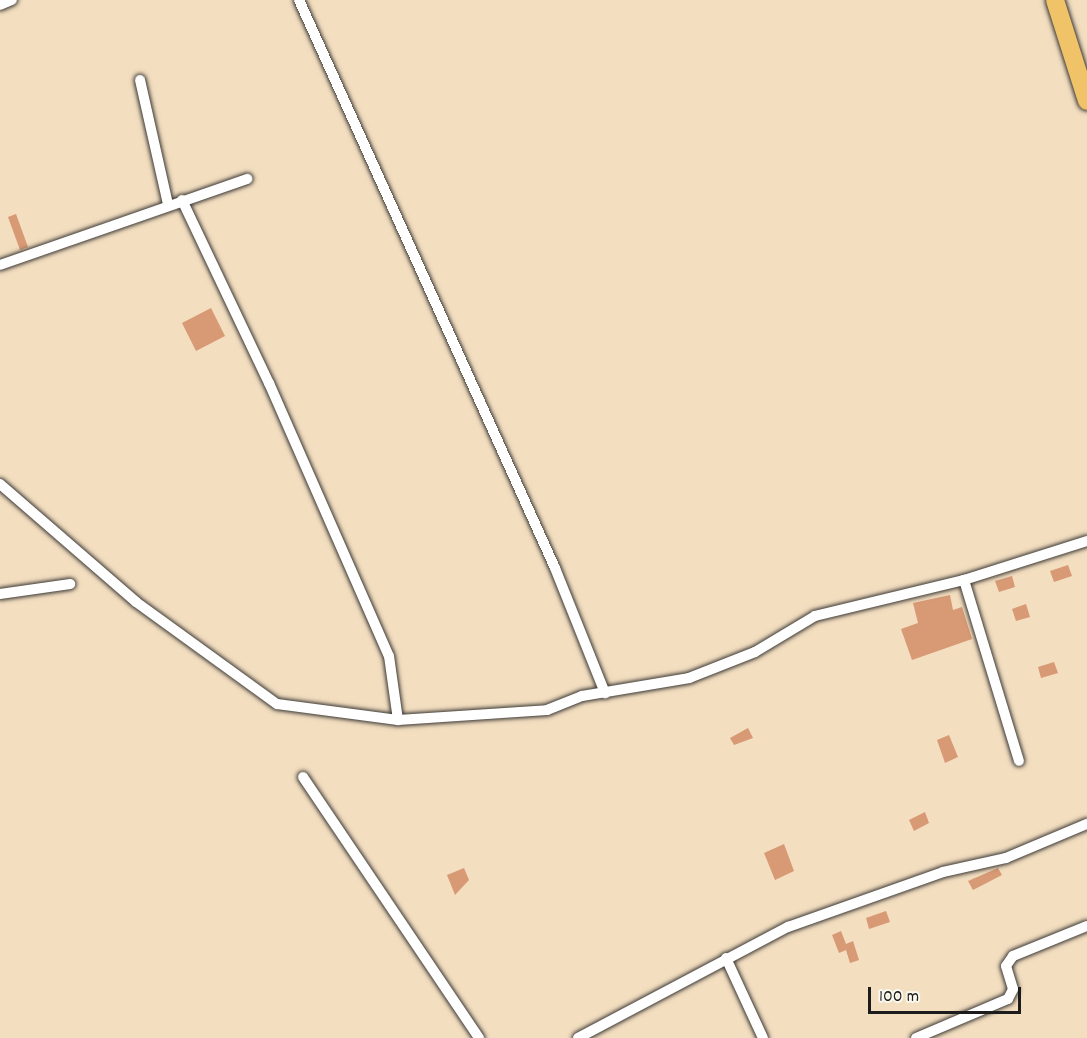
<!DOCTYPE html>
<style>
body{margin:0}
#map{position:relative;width:1087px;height:1038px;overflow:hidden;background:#f3dec0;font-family:Dekko,sans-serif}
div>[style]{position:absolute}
.building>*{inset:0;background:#d89975}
.roads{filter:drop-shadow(0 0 2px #3c3935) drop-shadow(0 0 2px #3c3935)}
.street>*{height:10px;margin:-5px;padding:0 5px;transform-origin:5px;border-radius:5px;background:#fff}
.highway>*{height:18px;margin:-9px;padding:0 9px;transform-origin:9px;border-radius:9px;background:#f1c369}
span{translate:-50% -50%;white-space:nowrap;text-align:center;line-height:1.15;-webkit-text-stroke:4.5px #fbf7ec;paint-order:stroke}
.scale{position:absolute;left:868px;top:987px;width:153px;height:27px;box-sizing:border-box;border:3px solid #1c1c1c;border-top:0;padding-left:8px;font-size:18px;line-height:21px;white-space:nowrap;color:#1c1c1c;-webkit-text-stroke:4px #fbf7ec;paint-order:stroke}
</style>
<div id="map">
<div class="building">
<i style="clip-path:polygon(16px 214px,28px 247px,20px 250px,8px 217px)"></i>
<i style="clip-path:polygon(211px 308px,225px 336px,196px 351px,182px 323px)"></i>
<i style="clip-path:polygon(1068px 565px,1072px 576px,1054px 582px,1050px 571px)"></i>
<i style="clip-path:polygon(1012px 576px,1015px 587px,999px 592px,995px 581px)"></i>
<i style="clip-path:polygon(950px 595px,953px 610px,962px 607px,972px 639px,912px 660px,901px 629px,918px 623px,913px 603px)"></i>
<i style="clip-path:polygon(1026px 604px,1030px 617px,1016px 621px,1012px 609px)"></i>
<i style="clip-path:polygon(1054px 662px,1058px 673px,1041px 678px,1038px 667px)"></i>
<i style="clip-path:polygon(748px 728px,753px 738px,734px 745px,730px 738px)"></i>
<i style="clip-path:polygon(949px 735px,958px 757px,945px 763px,937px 740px)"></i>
<i style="clip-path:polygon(925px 812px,929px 823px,914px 831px,909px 820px)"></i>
<i style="clip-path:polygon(784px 844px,794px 871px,775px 880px,764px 853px)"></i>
<i style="clip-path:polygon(464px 868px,469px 880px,455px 895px,447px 875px)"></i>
<i style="clip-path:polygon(998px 868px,1002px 875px,973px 890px,968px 881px)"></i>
<i style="clip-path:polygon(886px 911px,890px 922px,869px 929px,866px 918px)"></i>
<i style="clip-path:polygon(841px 931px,846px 944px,853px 941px,859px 960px,850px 963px,846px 950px,839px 953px,832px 935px)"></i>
</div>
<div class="roads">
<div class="street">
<i style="left:299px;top:0;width:623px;rotate:65.74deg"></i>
<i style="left:555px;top:568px;width:135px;rotate:68.2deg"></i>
<i style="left:0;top:5px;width:13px;rotate:-23deg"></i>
<i style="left:140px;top:80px;width:127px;rotate:77.3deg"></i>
<i style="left:182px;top:200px;width:203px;rotate:64.6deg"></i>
<i style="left:269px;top:383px;width:298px;rotate:66.3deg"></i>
<i style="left:389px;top:656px;width:65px;rotate:82deg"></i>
<i style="left:0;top:265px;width:262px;rotate:-19.2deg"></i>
<i style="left:0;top:484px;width:180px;rotate:40.9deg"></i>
<i style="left:136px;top:602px;width:174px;rotate:35.9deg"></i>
<i style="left:277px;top:704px;width:122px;rotate:7.5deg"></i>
<i style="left:398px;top:720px;width:149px;rotate:-3.8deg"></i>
<i style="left:547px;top:710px;width:38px;rotate:-22deg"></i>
<i style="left:582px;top:696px;width:109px;rotate:-9.5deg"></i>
<i style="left:689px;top:678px;width:71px;rotate:-21.5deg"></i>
<i style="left:755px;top:652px;width:70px;rotate:-31deg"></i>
<i style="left:815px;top:616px;width:153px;rotate:-13.6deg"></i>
<i style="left:964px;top:580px;width:129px;rotate:-17.6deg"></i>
<i style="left:964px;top:580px;width:189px;rotate:73.1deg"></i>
<i style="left:0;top:594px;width:71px;rotate:-8.1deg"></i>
<i style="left:303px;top:777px;width:315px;rotate:56deg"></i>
<i style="left:726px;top:958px;width:88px;rotate:65.2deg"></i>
<i style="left:578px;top:1038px;width:238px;rotate:-27.9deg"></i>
<i style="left:788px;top:927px;width:164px;rotate:-19.5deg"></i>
<i style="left:943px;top:872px;width:65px;rotate:-12.5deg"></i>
<i style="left:1006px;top:858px;width:88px;rotate:-22.8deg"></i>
<i style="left:916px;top:1038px;width:100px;rotate:-23deg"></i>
<i style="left:1008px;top:999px;width:11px;rotate:-63deg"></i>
<i style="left:1013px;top:989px;width:24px;rotate:-107deg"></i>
<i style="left:1006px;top:966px;width:12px;rotate:-55deg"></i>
<i style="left:1013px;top:956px;width:80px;rotate:-22.1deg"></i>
</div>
<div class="highway">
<i style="left:1055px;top:0;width:106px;rotate:72.4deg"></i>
</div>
</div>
<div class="scale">100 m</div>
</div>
